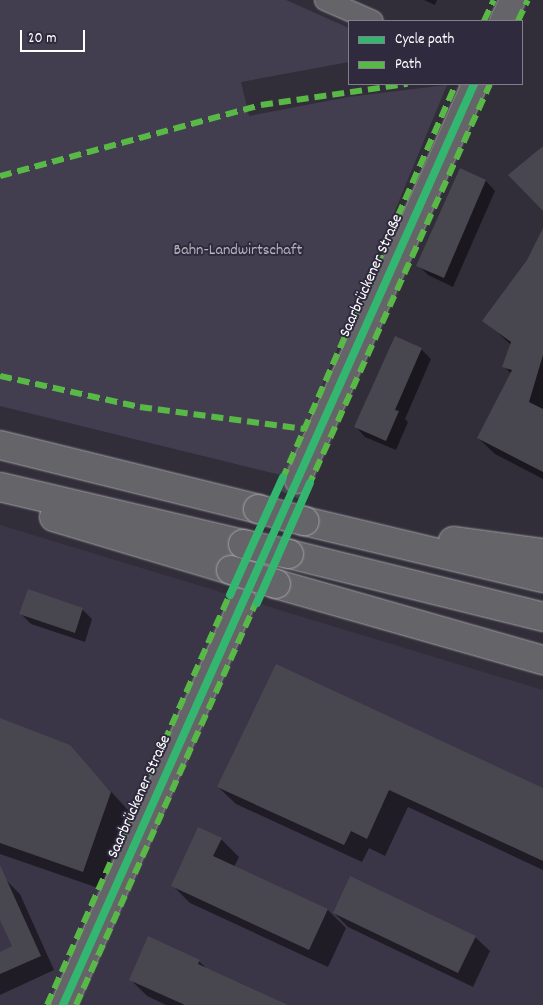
<!DOCTYPE html>
<meta charset="utf-8">
<style>
body{margin:0}
#map{position:relative;width:543px;height:1005px;overflow:hidden;background:#312e39;font-family:Dekko,sans-serif}
div>[style]{position:absolute}
.built>*{inset:0;background:#3b3647}
.green>*{inset:0;background:#433e4f}
.shadow>*{inset:0;background:#0007}
.building>*{inset:0;background:#48464e}
.tertiary-tunnel>*{height:25px;margin-top:-12.5px;transform-origin:0;background:repeating-linear-gradient(90deg,#46434d 0 25px,transparent 0 37px)}
.roads{filter:drop-shadow(0 0 1px #a2a1a6) drop-shadow(0 0 1px #a2a1a6)}
.minor>*{height:20px;margin:-10px;padding:0 10px;transform-origin:10px;border-radius:10px;background:#656469}
.tertiary>*{height:25px;margin:-12.5px;padding:0 12.5px;transform-origin:12.5px;border-radius:12.5px;background:#656469}
.motorway>*{height:28px;margin:-14px;padding:0 14px;transform-origin:14px;border-radius:14px;background:#656469}
.bridges{filter:drop-shadow(0 0 1px #a2a1a6) drop-shadow(0 0 1px #a2a1a6)}
.motorway-bridge>*{height:28px;margin:-14px;padding:0 14px;transform-origin:14px;border-radius:14px;background:#656469}
.quiet>*{height:6px;margin-top:-3px;transform-origin:0;background:repeating-linear-gradient(90deg,#58b947 0 12px,transparent 0 18px)}
.cycleway>*{height:8px;margin:-4px;padding:0 4px;transform-origin:4px;border-radius:4px;background:#33b770}
span{translate:-50% -50%;white-space:nowrap;text-align:center;line-height:1.15;-webkit-text-stroke:4px #2f2a3d;paint-order:stroke}
.park-label{font-size:16px;color:#b5b3ba}
.street-label{font-size:16px;color:#fff}
.legend{position:absolute;left:348px;top:20px;width:175px;height:65px;box-sizing:border-box;background:#2f2a3d;border:1px solid #827f8b;margin:0;padding:6px 9px;list-style:none;font-size:15px;color:#fff}
.legend li{display:flex;align-items:center;gap:10px;height:25px}
.legend b{width:25px;border:1px solid #827f8b}
.scale{position:absolute;left:20px;top:30px;width:65px;height:22px;box-sizing:border-box;border:2px solid #fff;border-top:0;padding-left:6px;font-size:15px;line-height:18px;white-space:nowrap;color:#fff;-webkit-text-stroke:4px #2f2a3d;paint-order:stroke}
</style>
<div id="map">
<div class="built">
<i style="clip-path:polygon(0 525px,543px 690px,543px 1005px,0 1005px)"></i>
</div>
<div class="green">
<i style="clip-path:polygon(0 0,286px 0,349px 28px,349px 62px,241px 82px,249px 116px,348px 97px,447px 85px,285px 476px,0 406px)"></i>
</div>
<div class="shadow">
<i style="clip-path:polygon(424px 0,437px 0,435px 5px)"></i>
<i style="clip-path:polygon(460px 170px,486px 181px,495px 191px,453px 287px,428px 275px,418px 265px)"></i>
<i style="clip-path:polygon(543px 231px,543px 479px,495px 454px,478px 438px,511px 374px,504px 366px,511px 345px,484px 320px,528px 260px)"></i>
<i style="clip-path:polygon(396px 338px,421px 349px,431px 359px,405px 419px,408px 422px,396px 450px,365px 437px,356px 427px)"></i>
<i style="clip-path:polygon(82px 609px,92px 619px,85px 642px,31px 624px,21px 614px)"></i>
<i style="clip-path:polygon(0 720px,69px 746px,128px 810px,101px 889px,0 854px)"></i>
<i style="clip-path:polygon(218px 787px,543px 789px,543px 870px,408px 807px,385px 856px,369px 848px,362px 862px,236px 804px)"></i>
<i style="clip-path:polygon(221px 839px,239px 857px,234px 867px,328px 910px,346px 928px,328px 967px,190px 903px,172px 885px)"></i>
<i style="clip-path:polygon(6px 880px,20px 894px,54px 970px,0 995px,0 953px,13px 947px,0 917px,0 883px)"></i>
<i style="clip-path:polygon(334px 913px,475px 937px,490px 951px,473px 987px,348px 927px)"></i>
<i style="clip-path:polygon(199px 961px,208px 970px,285px 1005px,166px 1005px,147px 996px,130px 979px)"></i>
</div>
<div class="building">
<i style="clip-path:polygon(543px 146px,543px 211px,508px 175px)"></i>
<i style="clip-path:polygon(460px 168px,486px 180px,444px 278px,416px 266px)"></i>
<i style="clip-path:polygon(543px 228px,543px 355px,529px 402px,543px 409px,543px 472px,477px 438px,512px 370px,502px 367px,511px 342px,482px 321px,527px 260px)"></i>
<i style="clip-path:polygon(395px 336px,422px 348px,395px 410px,399px 411px,386px 441px,354px 427px)"></i>
<i style="clip-path:polygon(28px 589px,83px 608px,75px 633px,19px 614px)"></i>
<i style="clip-path:polygon(276px 664px,543px 788px,543px 861px,389px 790px,367px 839px,351px 831px,344px 845px,217px 787px)"></i>
<i style="clip-path:polygon(0 718px,70px 745px,111px 792px,83px 872px,0 843px)"></i>
<i style="clip-path:polygon(198px 827px,222px 838px,213px 856px,328px 909px,309px 950px,171px 886px)"></i>
<i style="clip-path:polygon(0 865px,41px 956px,0 974px,0 952px,12px 946px,0 920px)"></i>
<i style="clip-path:polygon(350px 876px,476px 936px,458px 973px,333px 913px)"></i>
<i style="clip-path:polygon(148px 936px,200px 960px,198px 964px,288px 1005px,185px 1005px,129px 980px)"></i>
</div>
<div class="tertiary-tunnel">
<i style="left:245px;top:596px;width:127px;rotate:-65.9deg"></i>
</div>
<div class="roads">
<div class="minor">
<i style="left:325px;top:0;width:52px;rotate:23.6deg"></i>
</div>
<div class="tertiary">
<i style="left:502px;top:21px;width:23px;rotate:-65deg"></i>
<i style="left:297px;top:480px;width:434px;rotate:-65.9deg"></i>
<i style="left:63px;top:1005px;width:444px;rotate:-66.1deg"></i>
</div>
<div class="motorway">
<i style="left:0;top:445px;width:266px;rotate:13.9deg"></i>
<i style="left:0;top:487px;width:250px;rotate:13.2deg"></i>
<i style="left:54px;top:517px;width:185px;rotate:16.7deg"></i>
<i style="left:304px;top:521px;width:246px;rotate:13.4deg"></i>
<i style="left:453px;top:541px;width:91px;rotate:7.6deg"></i>
<i style="left:289px;top:554px;width:262px;rotate:13.9deg"></i>
<i style="left:276px;top:584px;width:278px;rotate:15.9deg"></i>
</div>
</div>
<div class="bridges">
<div class="motorway-bridge">
<i style="left:258px;top:509px;width:48px;rotate:14.6deg"></i>
<i style="left:243px;top:544px;width:47px;rotate:12.3deg"></i>
<i style="left:231px;top:570px;width:47px;rotate:17.3deg"></i>
</div>
</div>
<div class="quiet">
<i style="left:484px;top:21px;width:23px;rotate:-65deg"></i>
<i style="left:518px;top:21px;width:23px;rotate:-65deg"></i>
<i style="left:0;top:176px;width:270px;rotate:-15.2deg"></i>
<i style="left:261px;top:105px;width:148px;rotate:-8.2deg"></i>
<i style="left:0;top:376px;width:143px;rotate:12.5deg"></i>
<i style="left:140px;top:407px;width:166px;rotate:7.6deg"></i>
<i style="left:282px;top:480px;width:433px;rotate:-66.3deg"></i>
<i style="left:308px;top:487px;width:442px;rotate:-65.7deg"></i>
<i style="left:47px;top:1005px;width:452px;rotate:-66deg"></i>
<i style="left:76px;top:1005px;width:445px;rotate:-65.9deg"></i>
</div>
<div class="cycleway">
<i style="left:230px;top:595px;width:129px;rotate:-65.8deg"></i>
<i style="left:257px;top:603px;width:131px;rotate:-66.2deg"></i>
<i style="left:63px;top:1005px;width:1009px;rotate:-65.95deg"></i>
</div>
<div class="park-label">
<span style="left:238px;top:251px">Bahn-Landwirtschaft</span>
</div>
<div class="street-label">
<span style="left:372px;top:276px;rotate:-66deg">Saarbrückener Straße</span>
<span style="left:140px;top:797px;rotate:-66deg">Saarbrückener Straße</span>
</div>
<ul class="legend">
<li><b style="height:6px;background:#33b770"></b>Cycle path</li>
<li><b style="height:6px;background:#58b947"></b>Path</li>
</ul>
<div class="scale">20 m</div>
</div>
